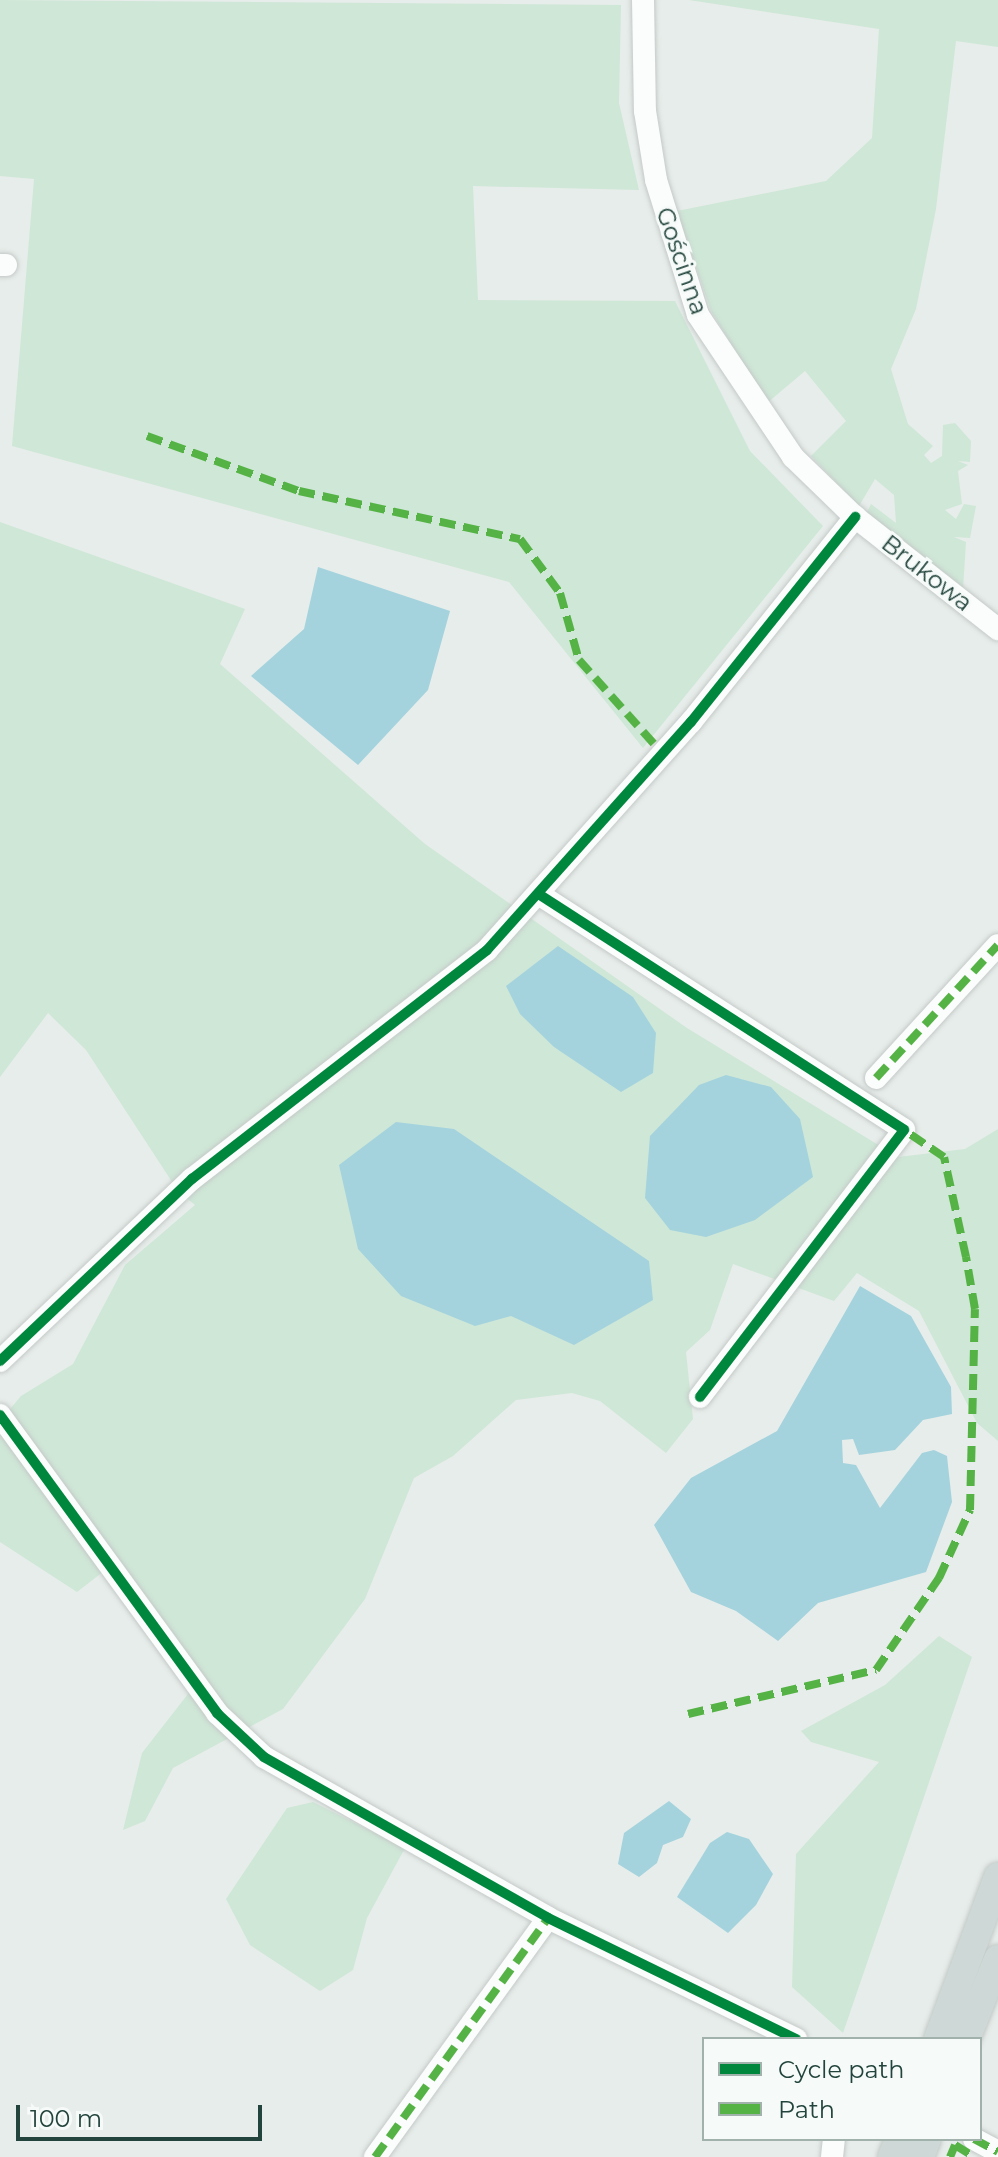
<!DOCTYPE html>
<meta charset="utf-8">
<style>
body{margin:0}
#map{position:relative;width:998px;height:2157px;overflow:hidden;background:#e7edea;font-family:Montserrat,sans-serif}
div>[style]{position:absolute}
.green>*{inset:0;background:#cfe7d7}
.water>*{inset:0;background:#a4d3de}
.roads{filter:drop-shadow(0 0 2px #c4cac8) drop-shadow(0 0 2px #c4cac8)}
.minor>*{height:22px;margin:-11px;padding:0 11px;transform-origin:11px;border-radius:11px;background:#fbfcfc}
.major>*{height:28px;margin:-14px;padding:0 14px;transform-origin:14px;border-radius:14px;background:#ced8d6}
.quiet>*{height:8px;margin-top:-4px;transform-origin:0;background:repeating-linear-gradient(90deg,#55b346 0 16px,transparent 0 24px)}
.cycleway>*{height:10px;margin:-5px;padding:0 5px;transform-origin:5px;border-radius:5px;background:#00873e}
span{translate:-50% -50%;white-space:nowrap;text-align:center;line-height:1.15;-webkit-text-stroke:6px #f6fbf9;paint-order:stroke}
.street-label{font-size:24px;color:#22443c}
.legend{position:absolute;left:702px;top:2037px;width:280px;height:104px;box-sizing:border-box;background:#f6fbf9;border:2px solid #a1b2ad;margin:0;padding:10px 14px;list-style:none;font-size:24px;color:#22443c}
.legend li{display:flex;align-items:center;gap:16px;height:40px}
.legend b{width:40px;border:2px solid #a1b2ad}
.scale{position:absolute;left:16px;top:2105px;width:246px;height:36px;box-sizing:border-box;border:4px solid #22443c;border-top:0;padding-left:10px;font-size:24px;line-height:28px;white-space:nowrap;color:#22443c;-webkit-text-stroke:6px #f6fbf9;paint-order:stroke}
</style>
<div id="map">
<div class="green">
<i style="clip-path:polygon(0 0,621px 5px,619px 103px,639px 190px,473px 186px,478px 300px,675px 301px,750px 451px,823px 526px,643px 748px,509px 582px,12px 446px,34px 179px,0 176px)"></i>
<i style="clip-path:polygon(689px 0,998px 0,998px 47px,956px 41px,936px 209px,916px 309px,891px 369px,908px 424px,933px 446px,924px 455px,931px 463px,942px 456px,943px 425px,955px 423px,971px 441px,970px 462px,958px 461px,968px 465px,958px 471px,962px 504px,945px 510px,956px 519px,964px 504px,976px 506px,970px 538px,954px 537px,966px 542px,963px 589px,866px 514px,871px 504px,896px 523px,894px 495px,875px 479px,859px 506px,811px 456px,846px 421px,805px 371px,767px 403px,711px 311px,677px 211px,826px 181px,872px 138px,879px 29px)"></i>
<i style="clip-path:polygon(0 522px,245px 609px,220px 664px,425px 844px,687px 1028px,898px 1157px,965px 1149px,998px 1129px,998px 1441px,977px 1423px,919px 1311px,857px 1273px,834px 1301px,733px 1264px,710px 1330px,686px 1352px,693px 1419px,666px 1453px,600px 1401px,572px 1393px,516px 1400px,453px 1456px,414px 1478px,365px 1599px,283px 1709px,173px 1768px,145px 1821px,123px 1830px,142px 1753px,202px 1676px,117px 1561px,77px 1592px,0 1542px,0 1421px,21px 1396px,73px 1364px,125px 1265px,195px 1205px,178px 1191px,86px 1050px,48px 1013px,0 1077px)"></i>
<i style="clip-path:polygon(939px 1636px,972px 1657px,843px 2033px,792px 1987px,796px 1854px,879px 1762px,811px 1742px,801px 1731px,885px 1685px)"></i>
<i style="clip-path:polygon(313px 1802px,405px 1848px,367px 1918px,353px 1970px,320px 1991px,250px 1945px,226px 1899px,287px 1808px)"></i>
</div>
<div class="water">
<i style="clip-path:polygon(318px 567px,450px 611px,428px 690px,358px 765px,251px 676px,304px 629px)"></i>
<i style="clip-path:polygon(558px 946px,633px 997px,656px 1033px,653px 1073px,621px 1092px,554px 1047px,520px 1014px,506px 986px)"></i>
<i style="clip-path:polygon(726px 1075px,771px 1087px,800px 1119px,813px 1177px,755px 1220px,706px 1237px,670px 1230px,645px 1198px,650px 1136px,699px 1085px)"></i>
<i style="clip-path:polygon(396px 1122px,454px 1129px,649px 1261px,653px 1300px,574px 1345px,511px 1316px,475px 1326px,401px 1296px,358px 1249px,339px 1165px)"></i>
<i style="clip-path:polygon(860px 1286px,911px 1316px,951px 1387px,952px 1414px,923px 1420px,895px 1450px,859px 1455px,853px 1439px,842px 1440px,843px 1463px,856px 1465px,880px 1508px,922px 1453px,934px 1450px,947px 1456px,952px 1502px,926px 1572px,818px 1603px,778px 1641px,736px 1611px,691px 1592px,654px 1525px,691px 1478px,777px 1431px)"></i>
<i style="clip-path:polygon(669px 1801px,691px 1819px,683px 1837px,663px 1845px,657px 1863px,639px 1877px,618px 1864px,624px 1833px)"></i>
<i style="clip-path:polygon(727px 1832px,749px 1839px,773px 1874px,756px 1905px,728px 1933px,677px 1897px,710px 1843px)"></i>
</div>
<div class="roads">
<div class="minor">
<i style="left:643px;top:0;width:111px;rotate:89deg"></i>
<i style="left:645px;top:111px;width:70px;rotate:80.9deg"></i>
<i style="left:656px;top:180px;width:141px;rotate:72.7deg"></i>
<i style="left:698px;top:315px;width:171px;rotate:56.2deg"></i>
<i style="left:793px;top:457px;width:86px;rotate:44.1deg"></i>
<i style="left:855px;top:517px;width:182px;rotate:38.1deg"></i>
<i style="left:0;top:265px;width:6px"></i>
<i style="left:540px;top:895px;width:433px;rotate:32.8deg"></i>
<i style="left:904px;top:1130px;width:336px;rotate:127.4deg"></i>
<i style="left:876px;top:1078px;width:180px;rotate:-47.5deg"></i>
<i style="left:0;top:1361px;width:265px;rotate:-43.5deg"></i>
<i style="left:192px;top:1179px;width:373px;rotate:-37.8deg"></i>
<i style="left:487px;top:950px;width:306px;rotate:-48.2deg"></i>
<i style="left:691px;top:722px;width:263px;rotate:-51.3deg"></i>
<i style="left:0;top:1415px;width:369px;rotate:53.9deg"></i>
<i style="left:217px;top:1713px;width:64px;rotate:43.1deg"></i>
<i style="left:264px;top:1757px;width:326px;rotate:29.5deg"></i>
<i style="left:548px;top:1918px;width:276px;rotate:26deg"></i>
<i style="left:974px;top:2139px;width:27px;rotate:28deg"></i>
<i style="left:375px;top:2157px;width:295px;rotate:-54.1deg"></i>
<i style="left:832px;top:2157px;width:18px;rotate:-84deg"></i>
</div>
<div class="major">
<i style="left:938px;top:2039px;width:173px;rotate:-69.7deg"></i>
<i style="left:966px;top:2039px;width:86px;rotate:-68.2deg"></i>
<i style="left:892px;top:2157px;width:19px;rotate:-69deg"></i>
<i style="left:920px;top:2157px;width:19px;rotate:-69deg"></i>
</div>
</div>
<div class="quiet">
<i style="left:147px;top:436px;width:162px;rotate:19.9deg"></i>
<i style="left:299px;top:491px;width:226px;rotate:12.3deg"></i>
<i style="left:520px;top:539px;width:67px;rotate:53.5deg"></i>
<i style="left:560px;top:593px;width:70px;rotate:74.2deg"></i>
<i style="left:579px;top:660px;width:114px;rotate:48.2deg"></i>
<i style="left:876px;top:1078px;width:180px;rotate:-47.5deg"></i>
<i style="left:688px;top:1714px;width:193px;rotate:-13.2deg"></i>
<i style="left:876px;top:1670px;width:112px;rotate:-55.6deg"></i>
<i style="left:939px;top:1578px;width:75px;rotate:-65.5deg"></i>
<i style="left:970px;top:1510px;width:201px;rotate:-88.6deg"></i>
<i style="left:975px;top:1309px;width:53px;rotate:-99.8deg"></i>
<i style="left:966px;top:1257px;width:102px;rotate:-102.4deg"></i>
<i style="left:944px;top:1157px;width:48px;rotate:-146deg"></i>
<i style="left:974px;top:2139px;width:27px;rotate:28deg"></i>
<i style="left:375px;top:2157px;width:295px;rotate:-54.1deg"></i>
<i style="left:950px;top:2157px;width:13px;rotate:-67deg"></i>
<i style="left:955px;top:2145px;width:22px;rotate:32deg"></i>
</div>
<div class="cycleway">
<i style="left:540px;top:895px;width:433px;rotate:32.8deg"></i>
<i style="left:904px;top:1130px;width:336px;rotate:127.4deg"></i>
<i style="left:0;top:1361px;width:265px;rotate:-43.5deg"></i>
<i style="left:192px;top:1179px;width:373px;rotate:-37.8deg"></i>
<i style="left:487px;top:950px;width:306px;rotate:-48.2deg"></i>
<i style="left:691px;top:722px;width:263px;rotate:-51.3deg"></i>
<i style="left:0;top:1415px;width:369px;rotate:53.9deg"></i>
<i style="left:217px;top:1713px;width:64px;rotate:43.1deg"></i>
<i style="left:264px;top:1757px;width:326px;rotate:29.5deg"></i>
<i style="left:548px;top:1918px;width:276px;rotate:26deg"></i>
</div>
<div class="street-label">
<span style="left:682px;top:261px;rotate:71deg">Gościnna</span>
<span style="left:927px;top:573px;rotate:38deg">Brukowa</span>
</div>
<ul class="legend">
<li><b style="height:10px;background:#00873e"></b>Cycle path</li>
<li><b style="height:10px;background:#55b346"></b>Path</li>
</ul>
<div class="scale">100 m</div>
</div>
